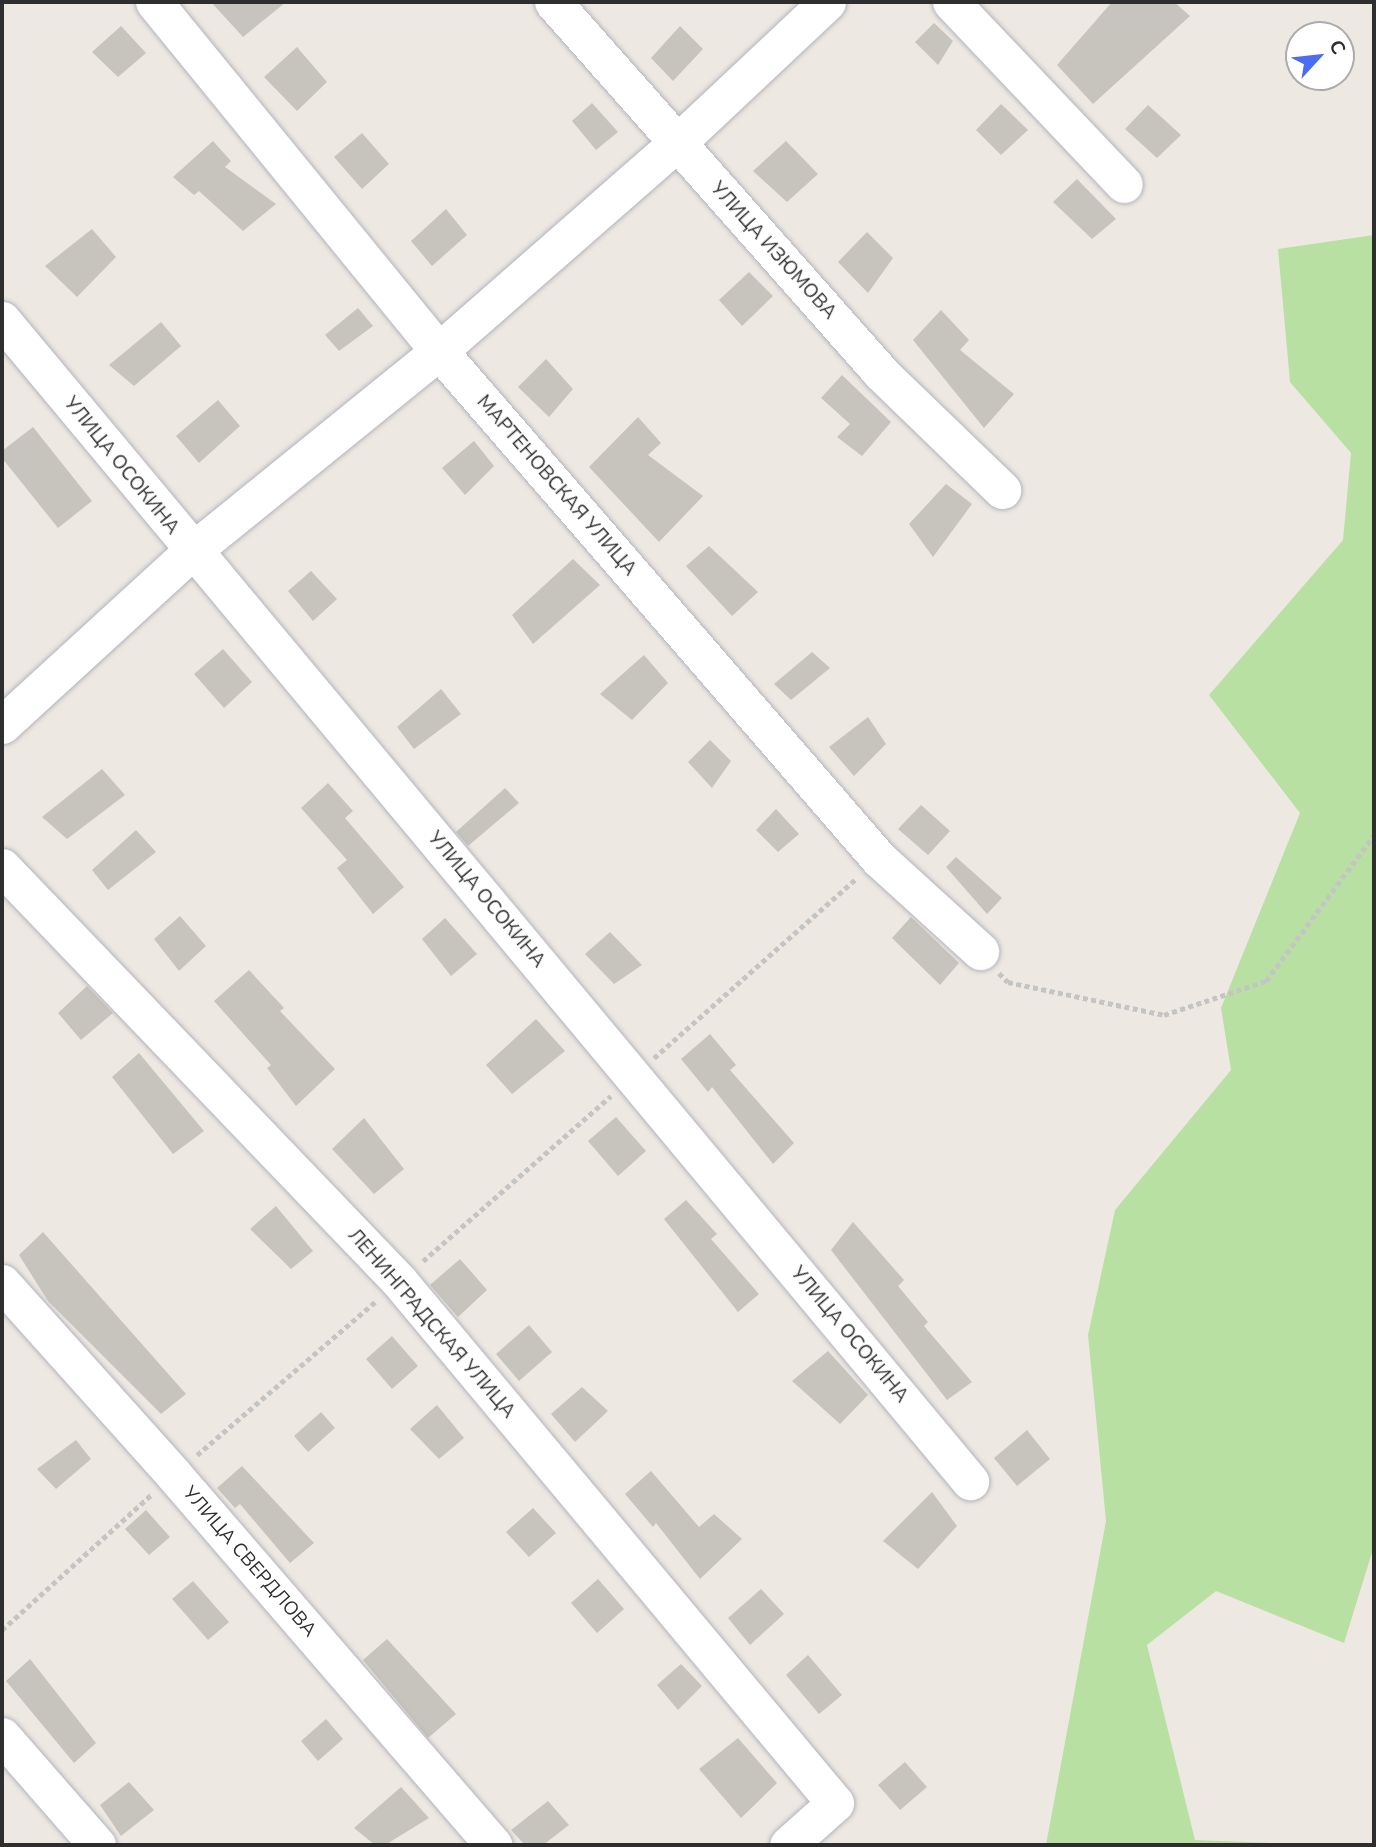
<!DOCTYPE html>
<meta charset="utf-8">
<style>
body{margin:0}
#map{position:relative;width:1376px;height:1847px;overflow:hidden;background:#eee8e2;font-family:"Nunito Sans",sans-serif}
div>[style]{position:absolute}
.green>*{inset:0;background:#b8e0a2}
.building>*{inset:0;background:#c7c3bd}
.path>*{height:4.5px;margin-top:-2.25px;transform-origin:0;background:repeating-linear-gradient(90deg,#c4c4c4 0 5px,transparent 0 8.5px)}
.roads{filter:drop-shadow(0 0 2px #b2b4bd) drop-shadow(0 0 2px #b2b4bd)}
.minor>*{height:37px;margin:-18.5px;padding:0 18.5px;transform-origin:18.5px;border-radius:18.5px;background:#fff}
span{translate:-50% -50%;white-space:nowrap;text-align:center;line-height:1.15;-webkit-text-stroke:6px #fff;paint-order:stroke}
.street-label{font-size:19px;color:#2e2e2e}
.frame{position:absolute;inset:0;border:4px solid #2e2e2e;pointer-events:none}
.north{position:absolute;left:1285px;top:21px;width:70px;height:70px;box-sizing:border-box;background:#fff;border:2px solid #ababab;border-radius:50%;rotate:63deg;font-size:19px;font-weight:700;line-height:28px;text-align:center;color:#2e2e2e}
.north::after{content:'';display:block;margin:auto;width:24px;height:32px;background:#4d6def;clip-path:polygon(50% 0,100% 100%,50% 72%,0 100%)}
</style>
<div id="map">
<div class="green">
<i style="clip-path:polygon(1374px 235px,1374px 1546px,1344px 1643px,1216px 1591px,1147px 1645px,1195px 1840px,1321px 1845px,1046px 1845px,1106px 1521px,1088px 1335px,1115px 1210px,1231px 1070px,1221px 1008px,1300px 813px,1209px 695px,1343px 540px,1351px 453px,1290px 382px,1278px 249px)"></i>
</div>
<div class="building">
<i style="clip-path:polygon(211px 2px,286px 2px,243px 37px)"></i>
<i style="clip-path:polygon(1112px 2px,1174px 2px,1190px 16px,1093px 104px,1057px 65px)"></i>
<i style="clip-path:polygon(934px 23px,953px 41px,938px 65px,915px 42px)"></i>
<i style="clip-path:polygon(121px 26px,146px 53px,118px 77px,92px 52px)"></i>
<i style="clip-path:polygon(680px 26px,703px 49px,673px 81px,651px 58px)"></i>
<i style="clip-path:polygon(297px 47px,327px 82px,297px 111px,264px 77px)"></i>
<i style="clip-path:polygon(592px 103px,618px 132px,596px 150px,572px 121px)"></i>
<i style="clip-path:polygon(1001px 104px,1028px 130px,1001px 155px,976px 130px)"></i>
<i style="clip-path:polygon(1148px 105px,1181px 135px,1157px 158px,1125px 129px)"></i>
<i style="clip-path:polygon(362px 133px,389px 164px,362px 189px,334px 157px)"></i>
<i style="clip-path:polygon(213px 141px,231px 161px,225px 167px,276px 204px,243px 231px,199px 191px,194px 195px,173px 177px)"></i>
<i style="clip-path:polygon(786px 141px,818px 174px,787px 202px,753px 171px)"></i>
<i style="clip-path:polygon(1077px 179px,1116px 219px,1092px 239px,1053px 202px)"></i>
<i style="clip-path:polygon(446px 209px,467px 235px,432px 266px,411px 241px)"></i>
<i style="clip-path:polygon(92px 229px,116px 257px,77px 297px,45px 266px)"></i>
<i style="clip-path:polygon(867px 232px,893px 258px,868px 293px,838px 262px)"></i>
<i style="clip-path:polygon(749px 272px,773px 296px,742px 326px,719px 300px)"></i>
<i style="clip-path:polygon(358px 308px,373px 326px,339px 351px,325px 335px)"></i>
<i style="clip-path:polygon(941px 310px,969px 340px,960px 350px,1014px 394px,984px 428px,913px 340px)"></i>
<i style="clip-path:polygon(161px 322px,181px 346px,134px 386px,109px 365px)"></i>
<i style="clip-path:polygon(546px 359px,573px 389px,549px 417px,518px 387px)"></i>
<i style="clip-path:polygon(842px 375px,891px 422px,862px 456px,837px 437px,850px 424px,821px 398px)"></i>
<i style="clip-path:polygon(218px 400px,240px 426px,199px 463px,176px 436px)"></i>
<i style="clip-path:polygon(638px 417px,661px 443px,648px 455px,703px 496px,659px 542px,589px 467px)"></i>
<i style="clip-path:polygon(33px 427px,92px 501px,58px 528px,2px 458px,2px 451px)"></i>
<i style="clip-path:polygon(474px 441px,494px 466px,465px 495px,442px 468px)"></i>
<i style="clip-path:polygon(946px 484px,972px 504px,933px 557px,909px 524px)"></i>
<i style="clip-path:polygon(709px 546px,758px 592px,732px 616px,686px 566px)"></i>
<i style="clip-path:polygon(573px 559px,600px 585px,533px 644px,512px 615px)"></i>
<i style="clip-path:polygon(311px 571px,337px 599px,313px 621px,288px 591px)"></i>
<i style="clip-path:polygon(223px 649px,252px 682px,224px 708px,194px 674px)"></i>
<i style="clip-path:polygon(812px 652px,830px 668px,791px 700px,774px 684px)"></i>
<i style="clip-path:polygon(644px 655px,668px 683px,632px 720px,600px 694px)"></i>
<i style="clip-path:polygon(441px 689px,461px 714px,414px 749px,397px 727px)"></i>
<i style="clip-path:polygon(868px 717px,886px 744px,854px 776px,829px 747px)"></i>
<i style="clip-path:polygon(710px 740px,731px 761px,712px 788px,688px 762px)"></i>
<i style="clip-path:polygon(102px 769px,125px 795px,67px 839px,42px 817px)"></i>
<i style="clip-path:polygon(328px 783px,353px 811px,345px 818px,404px 887px,373px 914px,337px 868px,347px 860px,301px 808px)"></i>
<i style="clip-path:polygon(505px 788px,519px 803px,468px 846px,456px 832px)"></i>
<i style="clip-path:polygon(921px 805px,950px 831px,928px 855px,898px 829px)"></i>
<i style="clip-path:polygon(776px 809px,799px 834px,778px 852px,756px 830px)"></i>
<i style="clip-path:polygon(136px 830px,156px 852px,108px 890px,92px 870px)"></i>
<i style="clip-path:polygon(956px 857px,1002px 898px,987px 914px,946px 867px)"></i>
<i style="clip-path:polygon(180px 916px,206px 946px,179px 971px,154px 939px)"></i>
<i style="clip-path:polygon(911px 917px,959px 963px,940px 985px,892px 938px)"></i>
<i style="clip-path:polygon(445px 918px,477px 954px,451px 976px,422px 939px)"></i>
<i style="clip-path:polygon(610px 932px,642px 965px,614px 984px,585px 954px)"></i>
<i style="clip-path:polygon(249px 970px,284px 1008px,280px 1011px,335px 1069px,296px 1106px,267px 1068px,271px 1065px,214px 1001px)"></i>
<i style="clip-path:polygon(87px 986px,113px 1013px,81px 1040px,58px 1013px)"></i>
<i style="clip-path:polygon(536px 1019px,565px 1051px,512px 1094px,486px 1065px)"></i>
<i style="clip-path:polygon(710px 1034px,736px 1065px,730px 1070px,794px 1143px,773px 1164px,712px 1087px,708px 1092px,681px 1059px)"></i>
<i style="clip-path:polygon(139px 1053px,204px 1131px,173px 1154px,112px 1077px)"></i>
<i style="clip-path:polygon(616px 1117px,646px 1151px,618px 1176px,588px 1141px)"></i>
<i style="clip-path:polygon(364px 1118px,404px 1169px,374px 1194px,332px 1149px)"></i>
<i style="clip-path:polygon(686px 1200px,717px 1234px,711px 1239px,759px 1294px,738px 1312px,664px 1219px)"></i>
<i style="clip-path:polygon(276px 1206px,313px 1251px,291px 1269px,250px 1229px)"></i>
<i style="clip-path:polygon(853px 1222px,904px 1280px,898px 1286px,928px 1322px,924px 1326px,972px 1382px,947px 1400px,831px 1250px)"></i>
<i style="clip-path:polygon(43px 1232px,186px 1394px,161px 1414px,48px 1301px,19px 1255px)"></i>
<i style="clip-path:polygon(460px 1259px,487px 1290px,458px 1317px,430px 1285px)"></i>
<i style="clip-path:polygon(529px 1325px,552px 1352px,519px 1381px,496px 1354px)"></i>
<i style="clip-path:polygon(392px 1336px,418px 1366px,392px 1389px,366px 1359px)"></i>
<i style="clip-path:polygon(828px 1351px,868px 1395px,840px 1424px,792px 1381px)"></i>
<i style="clip-path:polygon(582px 1387px,608px 1411px,575px 1442px,551px 1414px)"></i>
<i style="clip-path:polygon(437px 1405px,464px 1438px,439px 1459px,410px 1429px)"></i>
<i style="clip-path:polygon(321px 1412px,335px 1428px,308px 1452px,294px 1436px)"></i>
<i style="clip-path:polygon(1027px 1430px,1050px 1459px,1017px 1486px,994px 1458px)"></i>
<i style="clip-path:polygon(76px 1440px,91px 1459px,56px 1489px,37px 1469px)"></i>
<i style="clip-path:polygon(242px 1466px,314px 1543px,290px 1563px,240px 1504px,235px 1508px,217px 1488px)"></i>
<i style="clip-path:polygon(651px 1471px,699px 1527px,714px 1514px,742px 1539px,700px 1579px,656px 1523px,653px 1527px,625px 1494px)"></i>
<i style="clip-path:polygon(932px 1492px,957px 1526px,918px 1569px,883px 1541px)"></i>
<i style="clip-path:polygon(533px 1508px,556px 1533px,529px 1557px,506px 1532px)"></i>
<i style="clip-path:polygon(146px 1510px,170px 1537px,149px 1555px,125px 1529px)"></i>
<i style="clip-path:polygon(598px 1579px,624px 1609px,597px 1633px,571px 1603px)"></i>
<i style="clip-path:polygon(193px 1581px,229px 1622px,208px 1640px,172px 1599px)"></i>
<i style="clip-path:polygon(761px 1589px,784px 1614px,750px 1645px,728px 1618px)"></i>
<i style="clip-path:polygon(387px 1639px,456px 1714px,428px 1738px,363px 1660px)"></i>
<i style="clip-path:polygon(808px 1655px,842px 1695px,819px 1714px,786px 1675px)"></i>
<i style="clip-path:polygon(30px 1659px,96px 1743px,74px 1763px,6px 1681px)"></i>
<i style="clip-path:polygon(681px 1664px,702px 1686px,678px 1710px,657px 1685px)"></i>
<i style="clip-path:polygon(326px 1719px,343px 1739px,318px 1761px,301px 1741px)"></i>
<i style="clip-path:polygon(738px 1738px,777px 1783px,741px 1818px,699px 1769px)"></i>
<i style="clip-path:polygon(905px 1762px,927px 1787px,900px 1810px,878px 1785px)"></i>
<i style="clip-path:polygon(129px 1782px,154px 1810px,121px 1836px,100px 1805px)"></i>
<i style="clip-path:polygon(401px 1787px,429px 1818px,385px 1845px,375px 1845px,354px 1828px)"></i>
<i style="clip-path:polygon(548px 1801px,569px 1825px,543px 1845px,525px 1845px,511px 1830px)"></i>
</div>
<div class="path">
<i style="left:999px;top:973px;width:13px;rotate:45deg"></i>
<i style="left:1008px;top:982px;width:159px;rotate:11.9deg"></i>
<i style="left:1164px;top:1015px;width:108px;rotate:-18.4deg"></i>
<i style="left:1266px;top:981px;width:182px;rotate:-53.5deg"></i>
<i style="left:654px;top:1058px;width:271px;rotate:-41.6deg"></i>
<i style="left:423px;top:1261px;width:250px;rotate:-41.3deg"></i>
<i style="left:197px;top:1455px;width:236px;rotate:-40.7deg"></i>
<i style="left:2px;top:1630px;width:201px;rotate:-42.2deg"></i>
</div>
<div class="roads">
<div class="minor">
<i style="left:154px;top:2px;width:451px;rotate:50.8deg"></i>
<i style="left:439px;top:351px;width:672px;rotate:49.1deg"></i>
<i style="left:879px;top:859px;width:137px;rotate:42.3deg"></i>
<i style="left:553px;top:2px;width:494px;rotate:48.5deg"></i>
<i style="left:880px;top:372px;width:170px;rotate:44deg"></i>
<i style="left:951px;top:2px;width:251px;rotate:46.5deg"></i>
<i style="left:2px;top:320px;width:1512px;rotate:50.18deg"></i>
<i style="left:2px;top:725px;width:256px;rotate:-42.5deg"></i>
<i style="left:191px;top:552px;width:319px;rotate:-39deg"></i>
<i style="left:439px;top:351px;width:316px;rotate:-41.2deg"></i>
<i style="left:677px;top:143px;width:206px;rotate:-43.2deg"></i>
<i style="left:2px;top:867px;width:574px;rotate:46.2deg"></i>
<i style="left:399px;top:1281px;width:680px;rotate:50.13deg"></i>
<i style="left:835px;top:1803px;width:63px;rotate:138.2deg"></i>
<i style="left:2px;top:1283px;width:258px;rotate:48.1deg"></i>
<i style="left:174px;top:1475px;width:489px;rotate:49.2deg"></i>
<i style="left:2px;top:1736px;width:145px;rotate:48.9deg"></i>
</div>
</div>
<div class="street-label">
<span style="left:773px;top:251px;rotate:48deg">УЛИЦА ИЗЮМОВА</span>
<span style="left:121px;top:466px;rotate:51deg">УЛИЦА ОСОКИНА</span>
<span style="left:556px;top:486px;rotate:49deg">МАРТЕНОВСКАЯ УЛИЦА</span>
<span style="left:486px;top:900px;rotate:50deg">УЛИЦА ОСОКИНА</span>
<span style="left:431px;top:1324px;rotate:49deg">ЛЕНИНГРАДСКАЯ УЛИЦА</span>
<span style="left:849px;top:1335px;rotate:50deg">УЛИЦА ОСОКИНА</span>
<span style="left:249px;top:1562px;rotate:49deg">УЛИЦА СВЕРДЛОВА</span>
</div>
<div class="frame"></div>
<div class="north">С</div>
</div>
